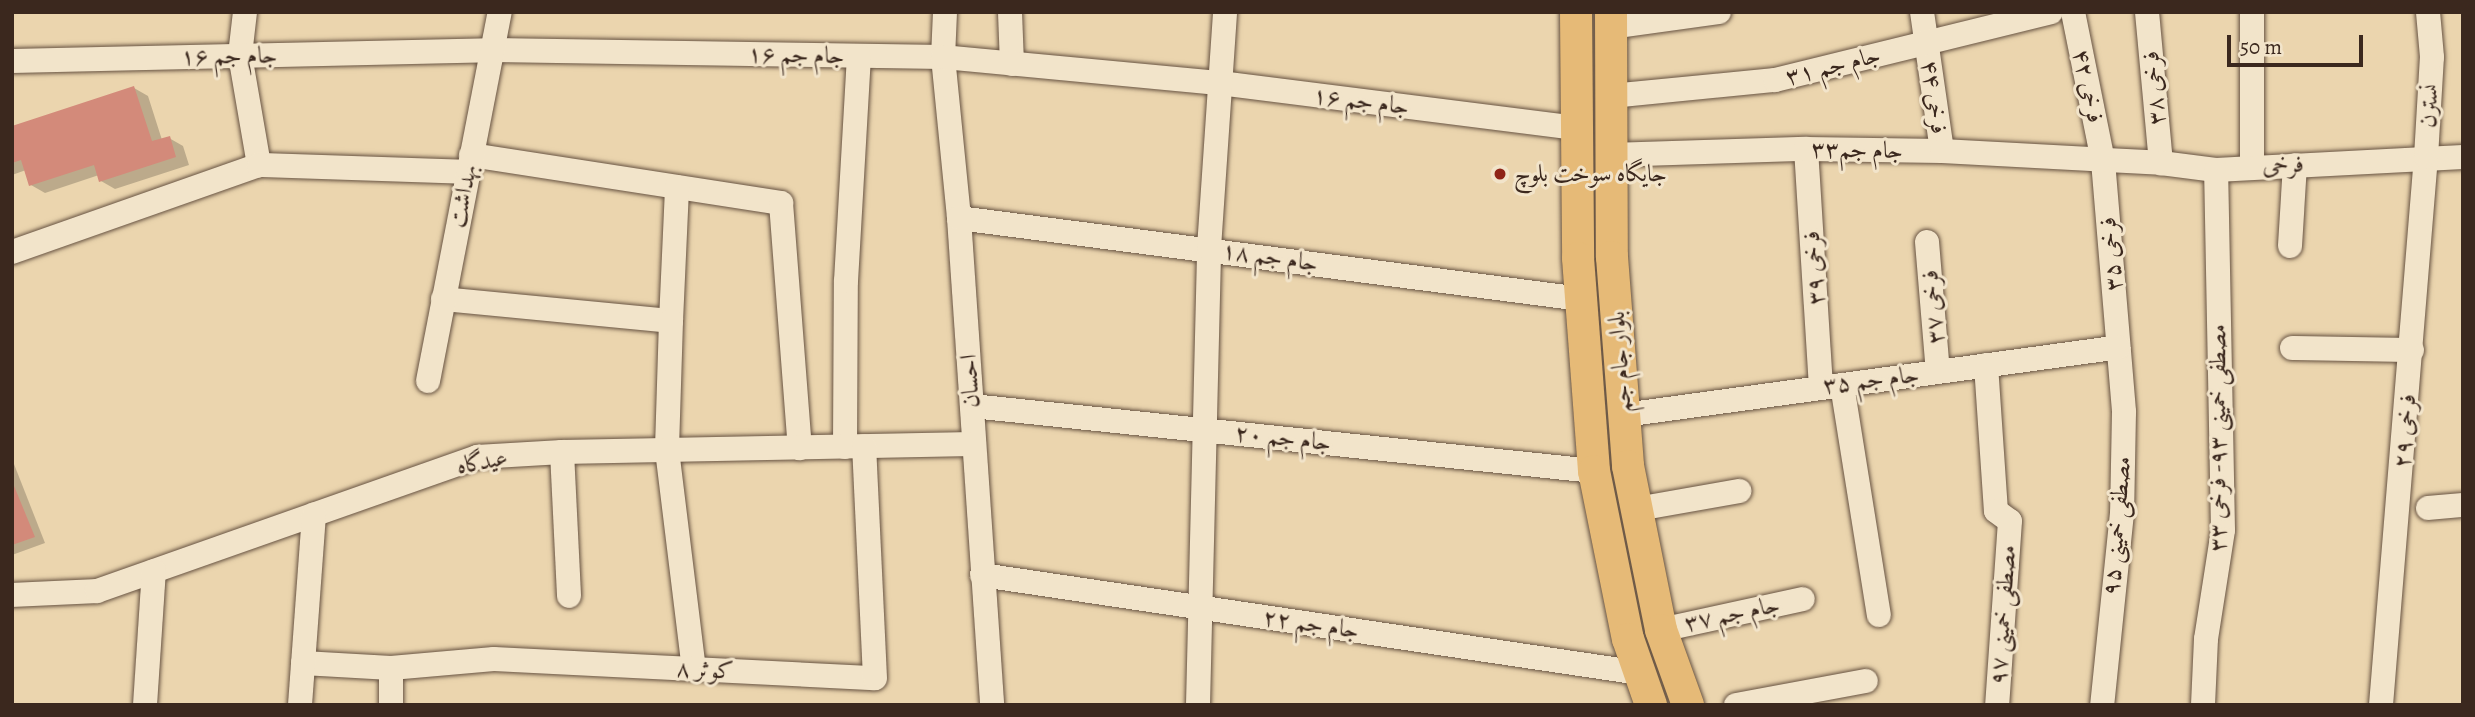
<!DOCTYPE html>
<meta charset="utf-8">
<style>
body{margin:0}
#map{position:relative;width:2475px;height:717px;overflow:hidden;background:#ebd5ae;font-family:Alegreya,Amiri,serif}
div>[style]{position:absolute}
.shadow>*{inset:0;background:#0003}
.building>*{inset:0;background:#d38a7a}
.roads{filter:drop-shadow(0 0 2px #675342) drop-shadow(0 0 2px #675342)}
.minor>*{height:24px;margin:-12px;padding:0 12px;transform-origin:12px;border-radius:12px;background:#f2e4ca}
.major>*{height:32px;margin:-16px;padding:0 16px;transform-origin:16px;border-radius:16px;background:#e6ba77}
.dots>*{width:19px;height:19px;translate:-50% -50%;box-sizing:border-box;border:4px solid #f2e4ca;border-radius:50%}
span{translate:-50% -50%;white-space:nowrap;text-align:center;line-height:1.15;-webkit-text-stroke:6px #f2e4ca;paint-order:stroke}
.street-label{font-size:24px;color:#3b281e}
.poi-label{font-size:24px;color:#3b281e}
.left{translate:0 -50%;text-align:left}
.frame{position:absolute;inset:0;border:14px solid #3b281e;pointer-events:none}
.scale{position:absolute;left:2227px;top:35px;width:136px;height:32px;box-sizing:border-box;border:4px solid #3b281e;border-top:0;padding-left:9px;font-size:21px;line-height:24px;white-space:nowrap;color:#3b281e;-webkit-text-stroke:5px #f2e4ca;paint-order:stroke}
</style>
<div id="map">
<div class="shadow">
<i style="clip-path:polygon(134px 88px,148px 96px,162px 140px,169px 138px,183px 146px,189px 165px,115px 189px,101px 181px,99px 175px,45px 193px,31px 185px,26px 170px,12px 175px,12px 128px)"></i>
<i style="clip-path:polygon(12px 459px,45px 543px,12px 555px)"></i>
</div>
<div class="building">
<i style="clip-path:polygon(134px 86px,152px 141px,170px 136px,176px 157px,99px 182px,94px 165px,29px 186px,21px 160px,12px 163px,12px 126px)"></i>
<i style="clip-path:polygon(12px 481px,35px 537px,12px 545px)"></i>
</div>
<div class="roads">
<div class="minor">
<i style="left:245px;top:12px;width:43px;rotate:96.6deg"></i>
<i style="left:240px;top:55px;width:112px;rotate:80.2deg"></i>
<i style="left:945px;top:12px;width:45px;rotate:92.5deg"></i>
<i style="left:943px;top:57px;width:162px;rotate:84.3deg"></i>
<i style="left:959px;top:218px;width:488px;rotate:86.1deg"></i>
<i style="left:1010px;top:12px;width:52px;rotate:87.8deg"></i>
<i style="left:1922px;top:12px;width:140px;rotate:81.8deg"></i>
<i style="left:2073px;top:12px;width:152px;rotate:78.6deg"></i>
<i style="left:2103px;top:161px;width:252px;rotate:85.2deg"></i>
<i style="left:2124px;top:412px;width:101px;rotate:91.1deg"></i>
<i style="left:2122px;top:513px;width:193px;rotate:95.9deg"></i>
<i style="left:2147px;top:12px;width:152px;rotate:84.7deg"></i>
<i style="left:2252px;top:12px;width:154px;rotate:90deg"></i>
<i style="left:1611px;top:27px;width:109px;rotate:-7.9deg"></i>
<i style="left:12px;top:61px;width:478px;rotate:-1.3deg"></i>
<i style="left:490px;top:50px;width:453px;rotate:0.9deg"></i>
<i style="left:943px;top:57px;width:278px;rotate:5.4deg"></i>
<i style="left:1220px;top:83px;width:359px;rotate:7.2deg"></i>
<i style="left:1611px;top:96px;width:165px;rotate:-5.6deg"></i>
<i style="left:1775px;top:80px;width:284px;rotate:-13.8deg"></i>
<i style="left:1806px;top:149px;width:238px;rotate:86.4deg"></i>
<i style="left:471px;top:155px;width:314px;rotate:8.8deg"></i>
<i style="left:781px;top:203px;width:246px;rotate:85.6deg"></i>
<i style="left:1610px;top:155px;width:196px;rotate:-1.8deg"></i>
<i style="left:1806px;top:149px;width:136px;rotate:0.8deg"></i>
<i style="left:1942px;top:151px;width:219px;rotate:3.1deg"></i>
<i style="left:2161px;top:163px;width:55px;rotate:7.3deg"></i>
<i style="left:2216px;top:170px;width:247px;rotate:-3deg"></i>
<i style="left:959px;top:218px;width:627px;rotate:7.42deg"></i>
<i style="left:1927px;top:242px;width:130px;rotate:85.2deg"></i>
<i style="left:2290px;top:246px;width:81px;rotate:-86.5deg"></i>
<i style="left:12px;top:252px;width:262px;rotate:-19.4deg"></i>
<i style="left:259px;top:165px;width:208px;rotate:1.9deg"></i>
<i style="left:443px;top:299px;width:229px;rotate:5.5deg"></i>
<i style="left:671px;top:321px;width:134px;rotate:-87.4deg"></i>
<i style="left:671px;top:321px;width:129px;rotate:91.8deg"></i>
<i style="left:667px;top:450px;width:221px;rotate:83deg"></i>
<i style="left:2292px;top:348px;width:120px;rotate:1deg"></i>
<i style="left:1986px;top:365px;width:146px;rotate:86.1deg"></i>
<i style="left:1996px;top:511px;width:17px;rotate:36deg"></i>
<i style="left:2010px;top:521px;width:184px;rotate:94deg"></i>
<i style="left:428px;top:381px;width:376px;rotate:-79deg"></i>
<i style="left:1842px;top:385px;width:233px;rotate:80.9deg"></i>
<i style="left:972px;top:406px;width:625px;rotate:5.97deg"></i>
<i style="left:1624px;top:415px;width:499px;rotate:-7.8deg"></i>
<i style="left:845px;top:447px;width:166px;rotate:-89.7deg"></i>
<i style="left:846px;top:281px;width:225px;rotate:-86.7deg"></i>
<i style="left:562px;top:452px;width:144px;rotate:87.2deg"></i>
<i style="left:2428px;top:508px;width:35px;rotate:-5deg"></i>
<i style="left:1637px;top:509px;width:104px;rotate:-10deg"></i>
<i style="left:982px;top:575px;width:665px;rotate:8.47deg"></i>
<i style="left:12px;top:595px;width:85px;rotate:-2.7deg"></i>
<i style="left:97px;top:591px;width:403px;rotate:-19.4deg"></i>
<i style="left:477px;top:457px;width:85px;rotate:-3.4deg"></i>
<i style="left:562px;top:452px;width:411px;rotate:-1.1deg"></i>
<i style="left:1661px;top:630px;width:145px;rotate:-12.3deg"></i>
<i style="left:303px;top:663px;width:88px;rotate:3.3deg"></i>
<i style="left:391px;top:668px;width:103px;rotate:-5deg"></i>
<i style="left:494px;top:659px;width:381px;rotate:2.9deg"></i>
<i style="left:875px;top:678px;width:232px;rotate:-92.7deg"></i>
<i style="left:391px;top:668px;width:37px;rotate:90deg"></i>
<i style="left:145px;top:705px;width:134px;rotate:-86.2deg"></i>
<i style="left:300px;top:705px;width:191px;rotate:-85.8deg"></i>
<i style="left:1198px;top:705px;width:457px;rotate:-88.6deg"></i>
<i style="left:1209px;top:248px;width:237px;rotate:-86.1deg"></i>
<i style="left:1736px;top:705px;width:132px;rotate:-10.5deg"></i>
<i style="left:2203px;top:705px;width:66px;rotate:-87.4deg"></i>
<i style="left:2206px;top:639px;width:110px;rotate:-81.1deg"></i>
<i style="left:2223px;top:530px;width:360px;rotate:-91.1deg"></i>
<i style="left:2381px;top:705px;width:550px;rotate:-85.31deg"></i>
<i style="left:2426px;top:157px;width:100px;rotate:-86.6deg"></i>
<i style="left:2432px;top:57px;width:45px;rotate:-95.1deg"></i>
</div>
<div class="major">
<i style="left:1576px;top:12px;width:246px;rotate:89.5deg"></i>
<i style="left:1578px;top:258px;width:214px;rotate:85.7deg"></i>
<i style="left:1594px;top:471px;width:171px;rotate:78.6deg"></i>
<i style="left:1628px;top:639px;width:70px;rotate:70.8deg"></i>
<i style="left:1611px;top:12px;width:245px;rotate:89.8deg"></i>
<i style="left:1612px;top:257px;width:210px;rotate:85.6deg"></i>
<i style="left:1628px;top:466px;width:167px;rotate:78.6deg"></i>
<i style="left:1661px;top:630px;width:80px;rotate:70.2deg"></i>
</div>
</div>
<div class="dots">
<i style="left:1500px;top:174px;background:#8f2418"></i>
</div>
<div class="street-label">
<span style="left:796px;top:55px;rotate:1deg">جام جم ۱۶</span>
<span style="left:229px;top:56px;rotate:-1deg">جام جم ۱۶</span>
<span style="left:1833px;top:66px;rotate:-14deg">جام جم ۳۱</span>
<span style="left:2088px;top:86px;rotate:78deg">فرخی ۴۲</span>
<span style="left:2154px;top:88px;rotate:-95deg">فرخی ۳۸</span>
<span style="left:1934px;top:97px;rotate:82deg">فرخی ۴۴</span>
<span style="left:1361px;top:101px;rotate:7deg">جام جم ۱۶</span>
<span style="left:2429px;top:106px;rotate:-87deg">نسترن</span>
<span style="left:1857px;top:150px;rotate:1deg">جام جم۳۳</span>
<span style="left:2283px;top:165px;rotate:-2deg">فرخی</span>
<span style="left:463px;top:196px;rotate:-79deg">بهداشت</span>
<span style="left:2111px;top:254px;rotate:-95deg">فرخی ۳۵</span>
<span style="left:1270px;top:257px;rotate:8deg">جام جم ۱۸</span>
<span style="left:1814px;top:268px;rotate:-94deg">فرخی ۳۹</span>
<span style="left:1933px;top:307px;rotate:-95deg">فرخی ۳۷</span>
<span style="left:1620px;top:362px;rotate:-94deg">بلوار جام جم</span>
<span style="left:1871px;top:380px;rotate:-7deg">جام جم ۳۵</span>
<span style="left:970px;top:381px;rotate:-93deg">احسان</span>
<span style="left:2405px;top:431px;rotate:-85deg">فرخی ۲۹</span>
<span style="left:1283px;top:438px;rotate:6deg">جام جم ۲۰</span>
<span style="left:2218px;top:438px;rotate:-90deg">مصطفی خمینی ۹۳- فرخی ۳۳</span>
<span style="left:482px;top:462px;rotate:-11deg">عیدگاه</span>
<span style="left:2117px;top:526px;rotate:-85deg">مصطفی خمینی ۹۵</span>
<span style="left:1732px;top:614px;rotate:-12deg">جام جم ۳۷</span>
<span style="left:2003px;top:615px;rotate:-86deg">مصطفی خمینی ۹۷</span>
<span style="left:1311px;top:624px;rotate:8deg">جام جم ۲۲</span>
<span style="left:705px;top:670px;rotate:3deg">کوثر ۸</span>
</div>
<div class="poi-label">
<span class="left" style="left:1514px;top:174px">جایگاه سوخت بلوچ</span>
</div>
<div class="frame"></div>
<div class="scale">50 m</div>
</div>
